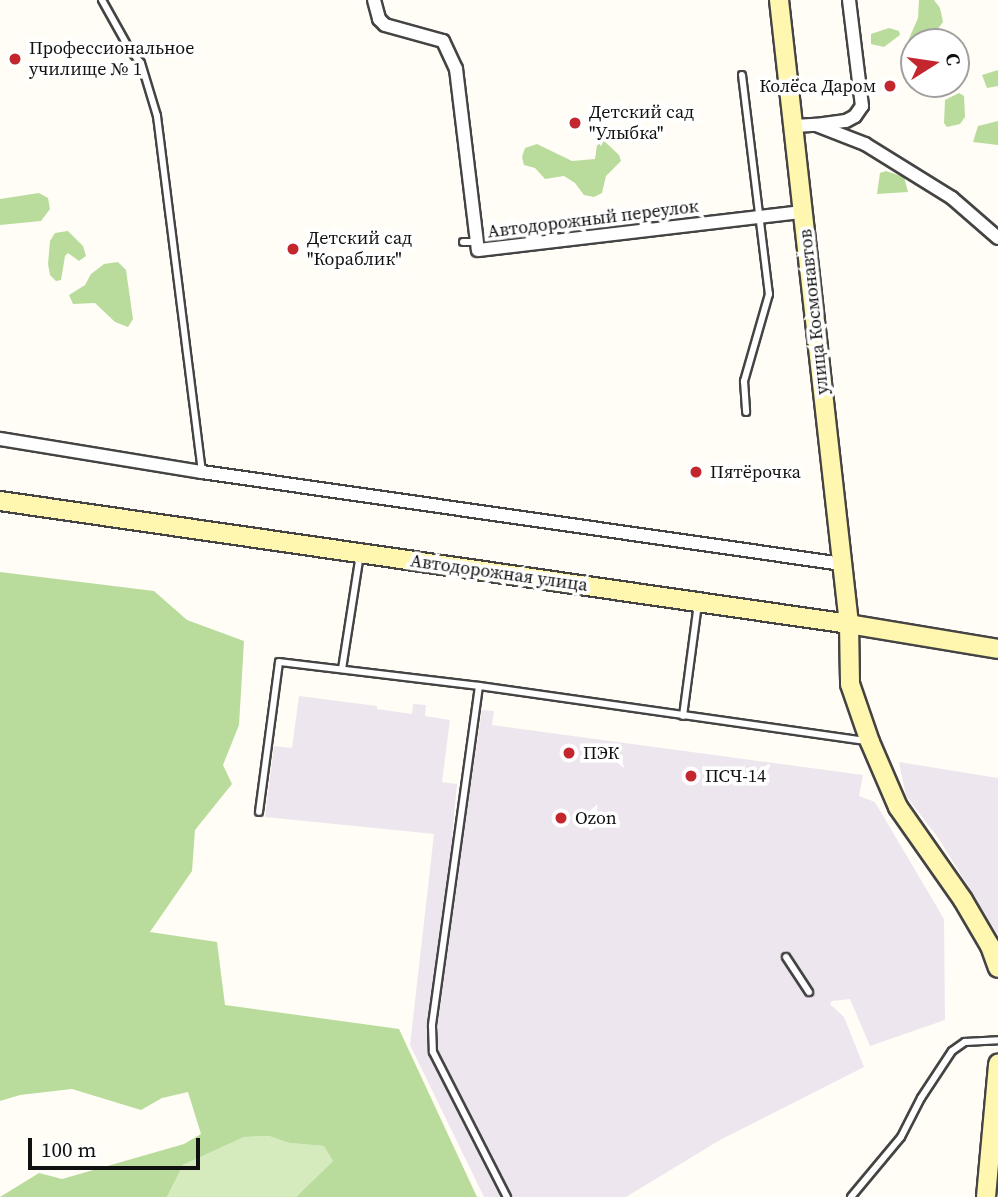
<!DOCTYPE html>
<html>
<head>
<meta charset="utf-8">
<style>
  body { margin:0 }
  #map { position:relative; width:998px; height:1197px; overflow:hidden; background:#fffdf5; font-family:"Source Serif 4",serif }
  div>[style] { position:absolute }
  .industrial>* { inset:0; background:#eee6ef }
  .green>* { inset:0; background:#d5ebbd }
  .forest>* { inset:0; background:#b9dc9c }
  .roads { filter:drop-shadow(2px 0 #444) drop-shadow(-2px 0 #444) drop-shadow(0 2px #444) drop-shadow(0 -2px #444) }
  .lane>* { height:6px; margin:-3px; padding:0 3px; transform-origin:3px; border-radius:3px; background:#fff }
  .street>* { height:12px; margin:-6px; padding:0 6px; transform-origin:6px; border-radius:6px; background:#fff }
  .secondary>* { height:18px; margin:-9px; padding:0 9px; transform-origin:9px; border-radius:9px; background:#fff6b0 }
  .dots>* { width:19px; height:19px; translate:-50% -50%; box-sizing:border-box; border:4px solid #fff; border-radius:50% }
  span { translate:-50% -50%; white-space:nowrap; text-align:center; line-height:1.15; -webkit-text-stroke:7px #fff; paint-order:stroke }
  .poi-label { font-size:18px; color:#111 }
  .left { translate:0 -50%; text-align:left }
  .right { translate:-100% -50%; text-align:right }
  .street-label { font-size:18px; color:#111 }
  .north { position:absolute; left:900px; top:28px; width:70px; height:70px; box-sizing:border-box; background:#fff; border:2px solid #a0a0a0; border-radius:50%; rotate:78deg; font-size:19px; font-weight:700; line-height:28px; text-align:center; color:#111 }
  .north::after { content:''; display:block; margin:auto; width:24px; height:32px; background:#c4262e; clip-path:polygon(50% 0,100% 100%,50% 72%,0 100%) }
  .scale { position:absolute; left:28px; top:1138px; width:172px; height:32px; box-sizing:border-box; border:4px solid #111; border-top:0; padding-left:9px; font-size:21px; line-height:24px; white-space:nowrap; color:#111; -webkit-text-stroke:5px #fff; paint-order:stroke }
</style>
</head>
<body>
<div id="map">
  <div class="industrial">
    <div style="clip-path:polygon(299px 696px,377px 706px,377px 709px,412px 714px,413px 704px,426px 705px,425px 716px,450px 720px,442px 782px,457px 784px,452px 836px,463px 836px,482px 710px,494px 711px,492px 725px,863px 775px,859px 796px,875px 802px,944px 919px,945px 1020px,870px 1046px,850px 999px,832px 1001px,830px 1004px,844px 1017px,864px 1067px,720px 1140px,626px 1197px,484px 1197px,410px 1045px,434px 834px,265px 817px,274px 746px,292px 748px)"></div>
    <div style="clip-path:polygon(899px 762px,998px 778px,998px 935px,939px 839px,906px 796px)"></div>
  </div>
  <div class="green">
    <div style="clip-path:polygon(269px 1136px,290px 1143px,325px 1146px,333px 1161px,296px 1197px,167px 1197px,183px 1165px,244px 1137px)"></div>
  </div>
  <div class="forest">
    <div style="clip-path:polygon(919px 0,934px 0,940px 8px,943px 22px,937px 30px,923px 30px,921px 42px,914px 42px,914px 47px,908px 41px,918px 18px)"></div>
    <div style="clip-path:polygon(889px 28px,899px 31px,900px 35px,884px 47px,871px 44px,871px 34px)"></div>
    <div style="clip-path:polygon(998px 70px,998px 86px,987px 88px,982px 75px)"></div>
    <div style="clip-path:polygon(959px 93px,964px 96px,965px 117px,960px 124px,947px 127px,944px 123px,945px 100px)"></div>
    <div style="clip-path:polygon(998px 121px,998px 145px,973px 142px,978px 126px)"></div>
    <div style="clip-path:polygon(602px 139px,619px 155px,621px 161px,606px 176px,602px 193px,594px 197px,584px 195px,575px 183px,564px 176px,545px 179px,535px 168px,524px 165px,522px 157px,525px 148px,537px 144px,572px 161px,595px 159px,597px 145px)"></div>
    <div style="clip-path:polygon(886px 171px,904px 177px,908px 192px,877px 194px,880px 173px)"></div>
    <div style="clip-path:polygon(39px 193px,48px 198px,50px 209px,41px 221px,0 225px,0 199px)"></div>
    <div style="clip-path:polygon(68px 231px,83px 246px,86px 256px,79px 261px,68px 253px,65px 256px,61px 280px,56px 281px,50px 275px,48px 264px,50px 241px,55px 233px)"></div>
    <div style="clip-path:polygon(118px 262px,126px 270px,133px 319px,128px 327px,115px 322px,95px 303px,73px 304px,69px 295px,85px 285px,91px 274px,104px 264px)"></div>
    <div style="clip-path:polygon(0 572px,154px 591px,187px 620px,244px 641px,239px 725px,223px 765px,232px 784px,195px 830px,192px 871px,150px 932px,217px 942px,225px 1005px,399px 1029px,477px 1197px,296px 1197px,333px 1161px,324px 1146px,290px 1143px,269px 1136px,244px 1137px,183px 1165px,167px 1197px,0 1197px,39px 1173px,62px 1179px,184px 1144px,201px 1134px,188px 1092px,162px 1098px,141px 1110px,72px 1089px,20px 1095px,0 1101px)"></div>
  </div>
  <div class="roads">
    <div class="lane">
      <div style="left:102px;top:0;width:57px;rotate:60.8deg"></div>
      <div style="left:130px;top:50px;width:17px;rotate:50deg"></div>
      <div style="left:141px;top:63px;width:55px;rotate:73.2deg"></div>
      <div style="left:157px;top:116px;width:359px;rotate:82.8deg"></div>
      <div style="left:742px;top:75px;width:221px;rotate:83deg"></div>
      <div style="left:769px;top:294px;width:91px;rotate:106deg"></div>
      <div style="left:744px;top:381px;width:31px;rotate:86deg"></div>
      <div style="left:463px;top:242px;width:14px"></div>
      <div style="left:342px;top:669px;width:116px;rotate:-81.1deg"></div>
      <div style="left:479px;top:686px;width:343px;rotate:97.9deg"></div>
      <div style="left:432px;top:1026px;width:26px;rotate:88deg"></div>
      <div style="left:433px;top:1052px;width:163px;rotate:63deg"></div>
      <div style="left:683px;top:716px;width:113px;rotate:-82.4deg"></div>
      <div style="left:259px;top:812px;width:151px;rotate:-82.4deg"></div>
      <div style="left:279px;top:662px;width:201px;rotate:6.8deg"></div>
      <div style="left:479px;top:686px;width:391px;rotate:8.1deg"></div>
      <div style="left:786px;top:957px;width:42px;rotate:56.7deg"></div>
      <div style="left:851px;top:1197px;width:78px;rotate:-50.2deg"></div>
      <div style="left:901px;top:1137px;width:44px;rotate:-62.9deg"></div>
      <div style="left:921px;top:1098px;width:56px;rotate:-56.6deg"></div>
      <div style="left:952px;top:1051px;width:16px;rotate:-35deg"></div>
      <div style="left:965px;top:1042px;width:33px;rotate:-3deg"></div>
    </div>
    <div class="street">
      <div style="left:374px;top:0;width:20px;rotate:75deg"></div>
      <div style="left:379px;top:19px;width:8px;rotate:45deg"></div>
      <div style="left:385px;top:25px;width:60px;rotate:15.4deg"></div>
      <div style="left:443px;top:41px;width:31px;rotate:65deg"></div>
      <div style="left:456px;top:69px;width:182px;rotate:83.1deg"></div>
      <div style="left:478px;top:250px;width:327px;rotate:-6.7deg"></div>
      <div style="left:816px;top:125px;width:30px;rotate:-8deg"></div>
      <div style="left:846px;top:121px;width:10px;rotate:-29deg"></div>
      <div style="left:855px;top:116px;width:12px;rotate:-55deg"></div>
      <div style="left:862px;top:106px;width:107px;rotate:-97deg"></div>
      <div style="left:794px;top:126px;width:22px;rotate:-3deg"></div>
      <div style="left:816px;top:125px;width:53px;rotate:21.2deg"></div>
      <div style="left:865px;top:144px;width:102px;rotate:31.8deg"></div>
      <div style="left:952px;top:198px;width:61px;rotate:41deg"></div>
      <div style="left:0;top:439px;width:205px;rotate:9.3deg"></div>
      <div style="left:202px;top:472px;width:647px;rotate:8.18deg"></div>
    </div>
    <div class="secondary">
      <div style="left:779px;top:0;width:628px;rotate:83.6deg"></div>
      <div style="left:849px;top:624px;width:60px;rotate:89deg"></div>
      <div style="left:850px;top:684px;width:61px;rotate:71deg"></div>
      <div style="left:870px;top:742px;width:71px;rotate:66.7deg"></div>
      <div style="left:898px;top:807px;width:113px;rotate:55deg"></div>
      <div style="left:963px;top:900px;width:53px;rotate:59.6deg"></div>
      <div style="left:990px;top:946px;width:23px;rotate:70deg"></div>
      <div style="left:0;top:501px;width:858px;rotate:8.24deg"></div>
      <div style="left:849px;top:624px;width:151px;rotate:9.5deg"></div>
      <div style="left:986px;top:1197px;width:134px;rotate:-84.8deg"></div>
    </div>
  </div>
  <div class="dots">
    <div style="left:15px;top:59px;background:#c4262e"></div>
    <div style="left:890px;top:86px;background:#c4262e"></div>
    <div style="left:575px;top:123px;background:#c4262e"></div>
    <div style="left:293px;top:249px;background:#c4262e"></div>
    <div style="left:696px;top:472px;background:#c4262e"></div>
    <div style="left:569px;top:753px;background:#c4262e"></div>
    <div style="left:691px;top:776px;background:#c4262e"></div>
    <div style="left:561px;top:818px;background:#c4262e"></div>
  </div>
  <div class="poi-label">
    <span class="left" style="left:29px;top:59px">Профессиональное<br>училище № 1</span>
    <span class="right" style="left:876px;top:86px">Колёса Даром</span>
    <span class="left" style="left:589px;top:123px">Детский сад<br>"Улыбка"</span>
    <span class="left" style="left:307px;top:249px">Детский сад<br>"Кораблик"</span>
    <span class="left" style="left:710px;top:472px">Пятёрочка</span>
    <span class="left" style="left:583px;top:753px">ПЭК</span>
    <span class="left" style="left:705px;top:776px">ПСЧ-14</span>
    <span class="left" style="left:575px;top:818px">Ozon</span>
  </div>
  <div class="street-label">
    <span style="left:593px;top:219px;rotate:-7deg">Автодорожный переулок</span>
    <span style="left:814px;top:312px;rotate:-96deg">улица Космонавтов</span>
    <span style="left:499px;top:573px;rotate:8deg">Автодорожная улица</span>
  </div>
  <div class="north">С</div>
  <div class="scale">100 m</div>
</div>
</body>
</html>
